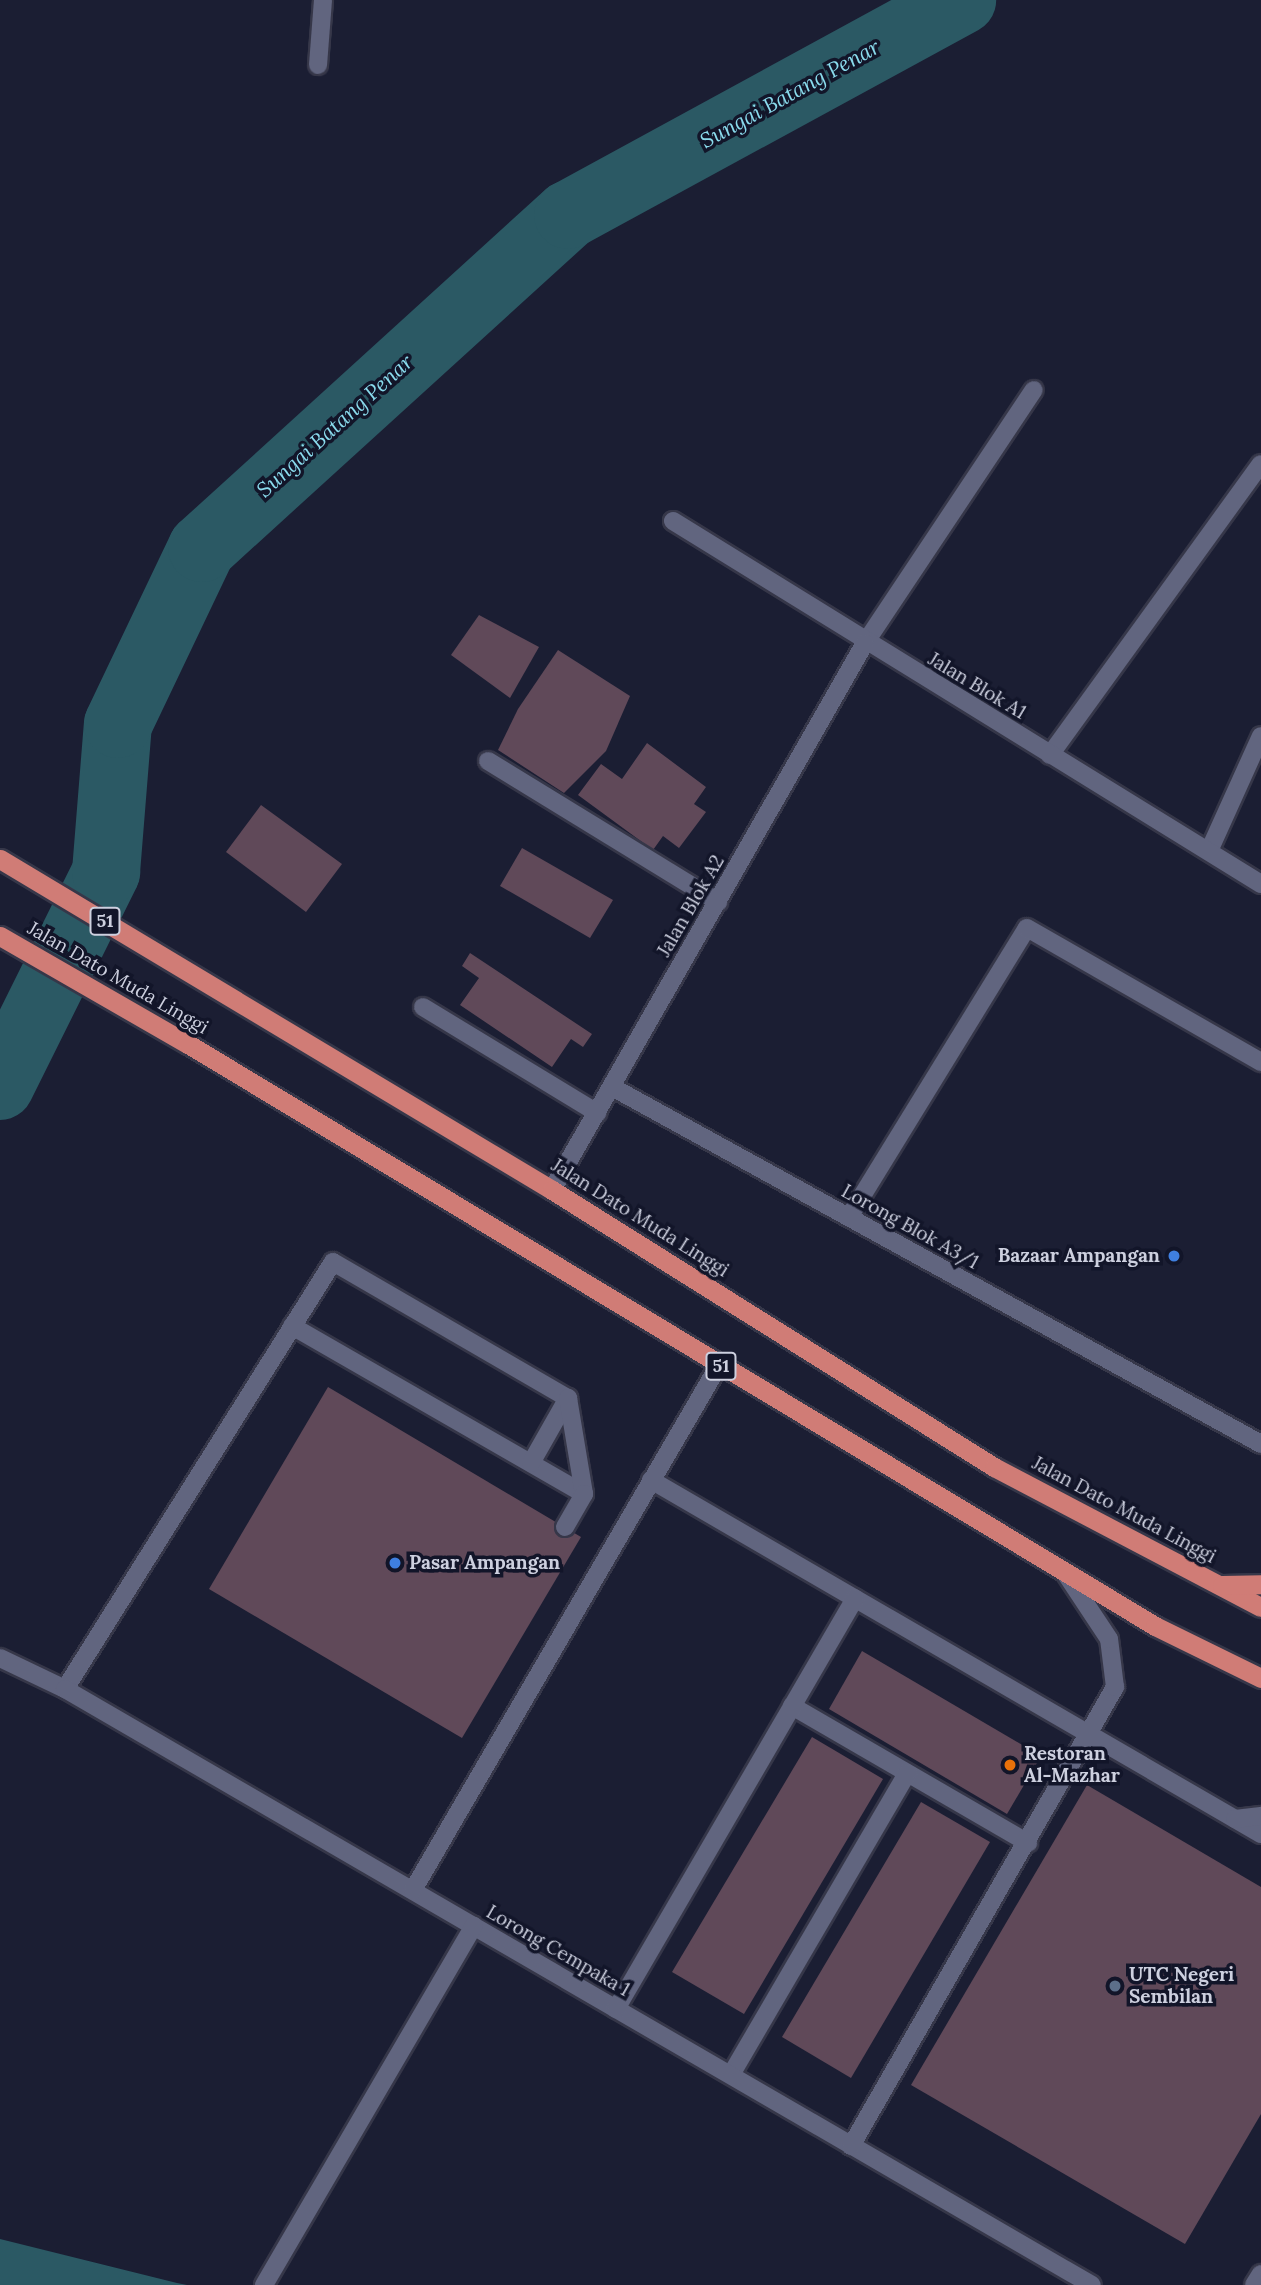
<!DOCTYPE html>
<html>
<head>
<meta charset="utf-8">
<style>
  body { margin:0 }
  #map { position:relative; width:1261px; height:2285px; overflow:hidden; background:#1b1e33; font-family:Lora,serif }
  div>[style] { position:absolute }
  .water>* { inset:0; background:#2b5964 }
  .river>* { height:68px; margin:-34px; padding:0 34px; transform-origin:34px; border-radius:34px; background:#2b5964 }
  .building>* { inset:0; background:#604959 }
  .roads { filter:drop-shadow(2px 0 #363749) drop-shadow(-2px 0 #363749) drop-shadow(0 2px #363749) drop-shadow(0 -2px #363749) }
  .service>* { height:18px; margin:-9px; padding:0 9px; transform-origin:9px; border-radius:9px; background:#61657f }
  .minor>* { height:18px; margin:-9px; padding:0 9px; transform-origin:9px; border-radius:9px; background:#61657f }
  .trunk>* { height:19px; margin:-9.5px; padding:0 9.5px; transform-origin:9.5px; border-radius:9.5px; background:#d07c76 }
  .dots>* { width:19px; height:19px; translate:-50% -50%; box-sizing:border-box; border:4px solid #121529; border-radius:50% }
  span { translate:-50% -50%; white-space:nowrap; text-align:center; line-height:1.15; -webkit-text-stroke:7px #121529; paint-order:stroke }
  .shield-label span { padding:2px 5px; background:#121529; border:2px solid; border-radius:5px; -webkit-text-stroke-width:0 }
  .shield-label { font-size:18px; color:#cdd0df; font-weight:700 }
  .street-label { font-size:19px; color:#cdd0df }
  .poi-label { font-size:19px; color:#cdd0df; font-weight:700 }
  .right { translate:-100% -50%; text-align:right }
  .left { translate:0 -50%; text-align:left }
  .water-label { font-size:21px; color:#8adbed; font-style:italic }
</style>
</head>
<body>
<div id="map">
  <div class="water">
    <div style="clip-path:polygon(0 2239px,177px 2283px,187px 2285px,0 2285px)"></div>
  </div>
  <div class="river">
    <div style="left:0;top:1086px;width:239px;rotate:-63.6deg"></div>
    <div style="left:106px;top:872px;width:148px;rotate:-85.4deg"></div>
    <div style="left:118px;top:724px;width:195px;rotate:-64.5deg"></div>
    <div style="left:202px;top:548px;width:495px;rotate:-42.3deg"></div>
    <div style="left:568px;top:215px;width:449px;rotate:-28.6deg"></div>
  </div>
  <div class="building">
    <div style="clip-path:polygon(479px 615px,539px 647px,510px 698px,451px 655px)"></div>
    <div style="clip-path:polygon(558px 650px,630px 696px,606px 751px,564px 793px,498px 750px,518px 709px)"></div>
    <div style="clip-path:polygon(647px 743px,706px 787px,694px 804px,706px 812px,679px 848px,663px 836px,653px 850px,578px 795px,601px 764px,622px 779px)"></div>
    <div style="clip-path:polygon(261px 805px,342px 864px,306px 912px,226px 852px)"></div>
    <div style="clip-path:polygon(522px 848px,613px 900px,590px 938px,500px 886px)"></div>
    <div style="clip-path:polygon(470px 953px,592px 1034px,583px 1047px,571px 1039px,552px 1067px,460px 1005px,479px 978px,462px 966px)"></div>
    <div style="clip-path:polygon(328px 1387px,581px 1537px,462px 1738px,209px 1589px)"></div>
    <div style="clip-path:polygon(862px 1651px,1041px 1756px,1007px 1814px,829px 1709px)"></div>
    <div style="clip-path:polygon(812px 1737px,883px 1779px,744px 2014px,672px 1972px)"></div>
    <div style="clip-path:polygon(1087px 1785px,1261px 1887px,1261px 2114px,1185px 2244px,911px 2085px)"></div>
    <div style="clip-path:polygon(921px 1802px,990px 1842px,851px 2078px,782px 2037px)"></div>
  </div>
  <div class="roads">
    <div class="service">
      <div style="left:865px;top:643px;width:304px;rotate:-56.3deg"></div>
      <div style="left:1050px;top:755px;width:359px;rotate:-54.1deg"></div>
      <div style="left:488px;top:761px;width:270px;rotate:31.5deg"></div>
      <div style="left:1209px;top:851px;width:126px;rotate:-65.7deg"></div>
      <div style="left:423px;top:1007px;width:204px;rotate:31.3deg"></div>
      <div style="left:849px;top:1217px;width:339px;rotate:-58.4deg"></div>
      <div style="left:1027px;top:928px;width:270px;rotate:29.8deg"></div>
      <div style="left:292px;top:1326px;width:337px;rotate:29.9deg"></div>
      <div style="left:531px;top:1463px;width:75px;rotate:-60.4deg"></div>
      <div style="left:65px;top:1689px;width:504px;rotate:-57.89deg"></div>
      <div style="left:333px;top:1262px;width:272px;rotate:30.1deg"></div>
      <div style="left:568px;top:1398px;width:97px;rotate:80.5deg"></div>
      <div style="left:584px;top:1494px;width:38px;rotate:120deg"></div>
      <div style="left:792px;top:1706px;width:273px;rotate:30.1deg"></div>
      <div style="left:732px;top:2073px;width:347px;rotate:-59.7deg"></div>
      <div style="left:1254px;top:2285px;width:13px;rotate:-58deg"></div>
    </div>
    <div class="minor">
      <div style="left:318px;top:65px;width:65px;rotate:-85.6deg"></div>
      <div style="left:673px;top:521px;width:691px;rotate:31.69deg"></div>
      <div style="left:612px;top:1087px;width:741px;rotate:28.81deg"></div>
      <div style="left:552px;top:1190px;width:630px;rotate:-60.22deg"></div>
      <div style="left:651px;top:1480px;width:705px;rotate:30.13deg"></div>
      <div style="left:0;top:1658px;width:72px;rotate:25.5deg"></div>
      <div style="left:65px;top:1689px;width:1187px;rotate:30.13deg"></div>
      <div style="left:1235px;top:1819px;width:26px;rotate:-7deg"></div>
      <div style="left:413px;top:1890px;width:608px;rotate:-59.76deg"></div>
      <div style="left:616px;top:2009px;width:475px;rotate:-59.8deg"></div>
      <div style="left:851px;top:2146px;width:530px;rotate:-60.09deg"></div>
      <div style="left:1115px;top:1687px;width:48px;rotate:-97.1deg"></div>
      <div style="left:1109px;top:1639px;width:78px;rotate:-123.5deg"></div>
      <div style="left:264px;top:2285px;width:416px;rotate:-59.7deg"></div>
    </div>
    <div class="trunk">
      <div style="left:0;top:859px;width:644px;rotate:30.95deg"></div>
      <div style="left:552px;top:1190px;width:522px;rotate:32.08deg"></div>
      <div style="left:994px;top:1467px;width:301px;rotate:27.7deg"></div>
      <div style="left:0;top:936px;width:217px;rotate:29.9deg"></div>
      <div style="left:188px;top:1044px;width:1129px;rotate:31.04deg"></div>
      <div style="left:1155px;top:1626px;width:118px;rotate:26.1deg"></div>
      <div style="left:1222px;top:1585px;width:39px;rotate:-1deg"></div>
    </div>
  </div>
  <div class="dots">
    <div style="left:1174px;top:1256px;background:#3f7fe0"></div>
    <div style="left:395px;top:1563px;background:#3f7fe0"></div>
    <div style="left:1010px;top:1765px;background:#e8710a"></div>
    <div style="left:1115px;top:1986px;background:#5c6f8a"></div>
  </div>
  <div class="shield-label">
    <span style="left:105px;top:921px">51</span>
    <span style="left:721px;top:1366px">51</span>
  </div>
  <div class="street-label">
    <span style="left:977px;top:686px;rotate:31deg">Jalan Blok A1</span>
    <span style="left:691px;top:906px;rotate:-60deg">Jalan Blok A2</span>
    <span style="left:118px;top:978px;rotate:30deg">Jalan Dato Muda Linggi</span>
    <span style="left:640px;top:1218px;rotate:32deg">Jalan Dato Muda Linggi</span>
    <span style="left:910px;top:1227px;rotate:29deg">Lorong Blok A3/1</span>
    <span style="left:1124px;top:1510px;rotate:28deg">Jalan Dato Muda Linggi</span>
    <span style="left:558px;top:1951px;rotate:30deg">Lorong Cempaka 1</span>
  </div>
  <div class="poi-label">
    <span class="right" style="left:1160px;top:1256px">Bazaar Ampangan</span>
    <span class="left" style="left:409px;top:1563px">Pasar Ampangan</span>
    <span class="left" style="left:1024px;top:1765px">Restoran<br>Al-Mazhar</span>
    <span class="left" style="left:1129px;top:1986px">UTC Negeri<br>Sembilan</span>
  </div>
  <div class="water-label">
    <span style="left:790px;top:94px;rotate:-29deg">Sungai Batang Penar</span>
    <span style="left:335px;top:426px;rotate:-42deg">Sungai Batang Penar</span>
  </div>
</div>
</body>
</html>
